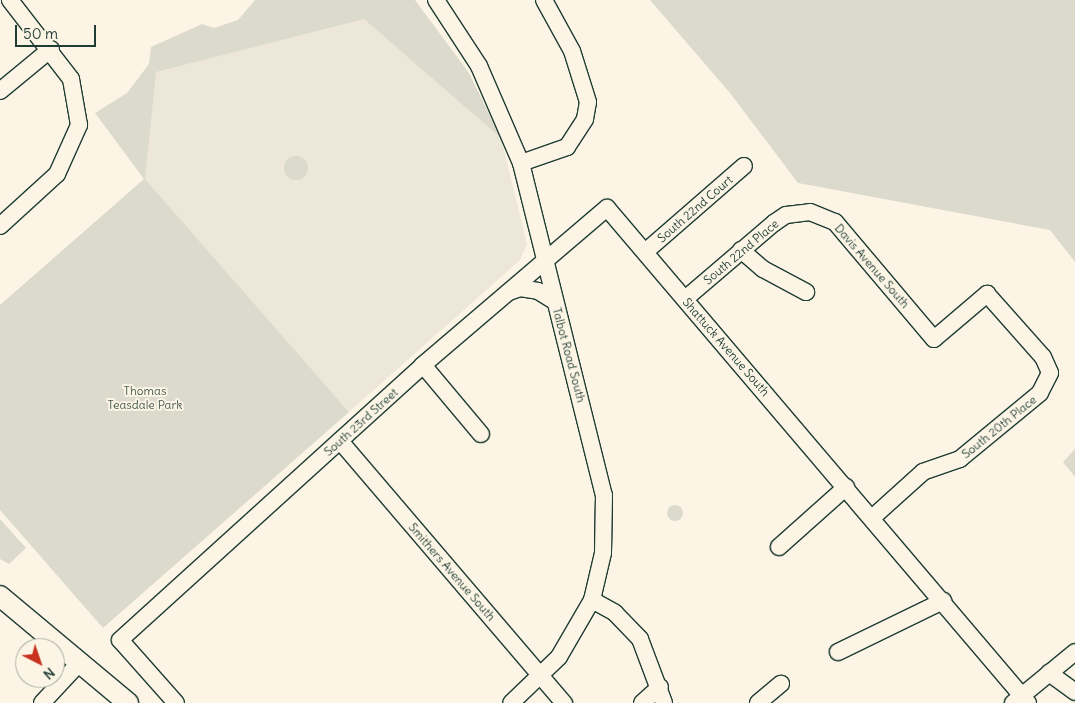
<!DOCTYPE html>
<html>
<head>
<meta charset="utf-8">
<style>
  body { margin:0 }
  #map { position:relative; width:1075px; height:703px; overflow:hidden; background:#fcf5e5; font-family:Delius,sans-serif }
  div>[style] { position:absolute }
  .built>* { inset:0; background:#ece7d8 }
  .green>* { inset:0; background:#dcdacc }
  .round { border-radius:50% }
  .roads { filter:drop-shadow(1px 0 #1f3d34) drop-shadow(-1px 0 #1f3d34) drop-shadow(0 1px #1f3d34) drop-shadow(0 -1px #1f3d34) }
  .minor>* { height:16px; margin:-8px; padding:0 8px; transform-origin:8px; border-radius:8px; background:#fcf5e5 }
  .major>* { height:20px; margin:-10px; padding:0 10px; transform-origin:10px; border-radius:10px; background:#fcf5e5 }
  span { translate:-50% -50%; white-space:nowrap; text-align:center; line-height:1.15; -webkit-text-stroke:4px #fcf5e5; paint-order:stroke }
  .street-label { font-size:12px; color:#1f3d34 }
  .park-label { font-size:12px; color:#455c52 }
  .north { position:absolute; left:15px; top:638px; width:50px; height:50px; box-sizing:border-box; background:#fcf5e5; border:1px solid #a4ab9e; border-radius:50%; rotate:139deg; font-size:14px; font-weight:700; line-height:20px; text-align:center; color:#1f3d34 }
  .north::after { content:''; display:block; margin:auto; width:18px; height:22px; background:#c8321e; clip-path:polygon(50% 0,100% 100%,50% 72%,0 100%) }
  .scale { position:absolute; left:15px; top:25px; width:81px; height:22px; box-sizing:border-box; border:2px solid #1f3d34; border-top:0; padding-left:6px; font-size:15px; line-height:18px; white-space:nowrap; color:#1f3d34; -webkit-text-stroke:4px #fcf5e5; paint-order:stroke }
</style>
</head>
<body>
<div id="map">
  <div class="built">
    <div style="clip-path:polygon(361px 13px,501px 138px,527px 244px,520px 260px,349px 412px,145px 179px,143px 73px)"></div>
  </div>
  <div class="green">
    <div style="clip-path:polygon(255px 0,415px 0,469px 73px,501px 138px,364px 19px,156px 72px,145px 179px,349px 412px,103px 628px,0 510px,0 305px,144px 179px,95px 113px,127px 93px,149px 64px,151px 47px,202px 24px,214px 28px,238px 20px)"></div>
    <div style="clip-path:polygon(650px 0,1075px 0,1075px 262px,1050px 230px,798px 183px,730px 93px)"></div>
    <div class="round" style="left:284px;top:156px;width:24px;height:24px"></div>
    <div style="clip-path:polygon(1075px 449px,1075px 477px,1063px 462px)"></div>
    <div class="round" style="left:667px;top:505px;width:16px;height:16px"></div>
    <div style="clip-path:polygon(0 519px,26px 548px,9px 564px,0 559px)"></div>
  </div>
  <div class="roads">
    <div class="minor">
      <div style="left:436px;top:0;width:79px;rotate:56.9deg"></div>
      <div style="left:479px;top:66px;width:106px;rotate:66.6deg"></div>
      <div style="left:521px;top:163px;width:342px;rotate:76deg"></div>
      <div style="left:604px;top:495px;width:58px;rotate:91deg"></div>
      <div style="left:603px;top:553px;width:48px;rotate:103.2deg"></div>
      <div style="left:592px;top:600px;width:66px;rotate:120.1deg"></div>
      <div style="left:559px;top:657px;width:66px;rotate:136.2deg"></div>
      <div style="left:0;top:91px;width:66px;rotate:-39.5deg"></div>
      <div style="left:521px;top:163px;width:49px;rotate:-19.2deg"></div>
      <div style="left:567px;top:147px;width:33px;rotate:-57deg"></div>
      <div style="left:585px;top:119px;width:17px;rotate:-80deg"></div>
      <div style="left:588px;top:102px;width:53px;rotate:-107.4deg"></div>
      <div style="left:572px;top:51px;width:58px;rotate:-118.8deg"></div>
      <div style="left:0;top:226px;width:77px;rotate:-42.4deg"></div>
      <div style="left:57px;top:174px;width:54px;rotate:-65.8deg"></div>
      <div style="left:79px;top:125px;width:47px;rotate:-99.9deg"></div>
      <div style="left:71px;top:79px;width:100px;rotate:-127.7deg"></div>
      <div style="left:741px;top:250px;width:29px;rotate:41deg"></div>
      <div style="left:763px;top:269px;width:49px;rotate:28.1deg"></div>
      <div style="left:645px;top:252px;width:131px;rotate:-41deg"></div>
      <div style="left:509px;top:292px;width:12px;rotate:-20deg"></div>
      <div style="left:520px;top:288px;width:18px;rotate:9deg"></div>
      <div style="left:538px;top:291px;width:19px;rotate:32deg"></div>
      <div style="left:685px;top:299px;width:117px;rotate:-40.5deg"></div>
      <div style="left:774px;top:223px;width:14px;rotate:-34deg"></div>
      <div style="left:786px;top:215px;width:24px;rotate:-7deg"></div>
      <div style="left:810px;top:212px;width:27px;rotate:22deg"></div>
      <div style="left:835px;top:222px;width:153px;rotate:49.8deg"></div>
      <div style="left:934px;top:339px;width:70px;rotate:-40.3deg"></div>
      <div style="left:987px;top:294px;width:84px;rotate:48.4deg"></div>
      <div style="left:1043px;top:357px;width:17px;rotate:66deg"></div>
      <div style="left:1050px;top:373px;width:22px;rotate:117deg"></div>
      <div style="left:1040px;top:393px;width:104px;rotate:140.5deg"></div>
      <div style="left:960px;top:459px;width:39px;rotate:161deg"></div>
      <div style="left:923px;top:472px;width:67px;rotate:138deg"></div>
      <div style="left:423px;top:365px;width:90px;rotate:50deg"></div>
      <div style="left:340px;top:441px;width:345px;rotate:49.5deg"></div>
      <div style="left:779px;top:547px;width:90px;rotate:-41.8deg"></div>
      <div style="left:592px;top:600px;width:26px;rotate:29deg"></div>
      <div style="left:615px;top:613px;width:36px;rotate:46deg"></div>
      <div style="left:640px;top:639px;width:68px;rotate:69.4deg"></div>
      <div style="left:838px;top:652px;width:117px;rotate:-25.9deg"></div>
      <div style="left:1049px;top:673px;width:32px;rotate:36deg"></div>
      <div style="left:42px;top:703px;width:57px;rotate:-47.1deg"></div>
      <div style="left:176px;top:703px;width:84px;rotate:-131.6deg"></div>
      <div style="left:120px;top:640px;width:409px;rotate:-42.2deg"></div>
      <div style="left:423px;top:365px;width:242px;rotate:-40.5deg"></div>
      <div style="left:607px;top:208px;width:650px;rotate:49.62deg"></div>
      <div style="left:642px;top:703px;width:24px;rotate:-42deg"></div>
      <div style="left:758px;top:703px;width:30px;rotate:-40deg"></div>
      <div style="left:1013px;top:703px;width:80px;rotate:-39.4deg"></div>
    </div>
    <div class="major">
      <div style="left:0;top:596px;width:167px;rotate:39.9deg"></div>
    </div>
  </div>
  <div class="street-label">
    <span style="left:695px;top:209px;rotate:-41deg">South 22nd Court</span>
    <span style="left:741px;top:252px;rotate:-40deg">South 22nd Place</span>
    <span style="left:872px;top:266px;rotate:49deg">Davis Avenue South</span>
    <span style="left:726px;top:347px;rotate:49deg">Shattuck Avenue South</span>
    <span style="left:569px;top:355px;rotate:75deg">Talbot Road South</span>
    <span style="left:361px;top:422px;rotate:-42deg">South 23rd Street</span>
    <span style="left:999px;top:427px;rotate:-39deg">South 20th Place</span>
    <span style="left:452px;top:572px;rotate:49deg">Smithers Avenue South</span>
  </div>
  <div class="park-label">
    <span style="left:145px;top:398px">Thomas<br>Teasdale Park</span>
  </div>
  <div class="north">N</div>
  <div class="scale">50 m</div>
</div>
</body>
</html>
